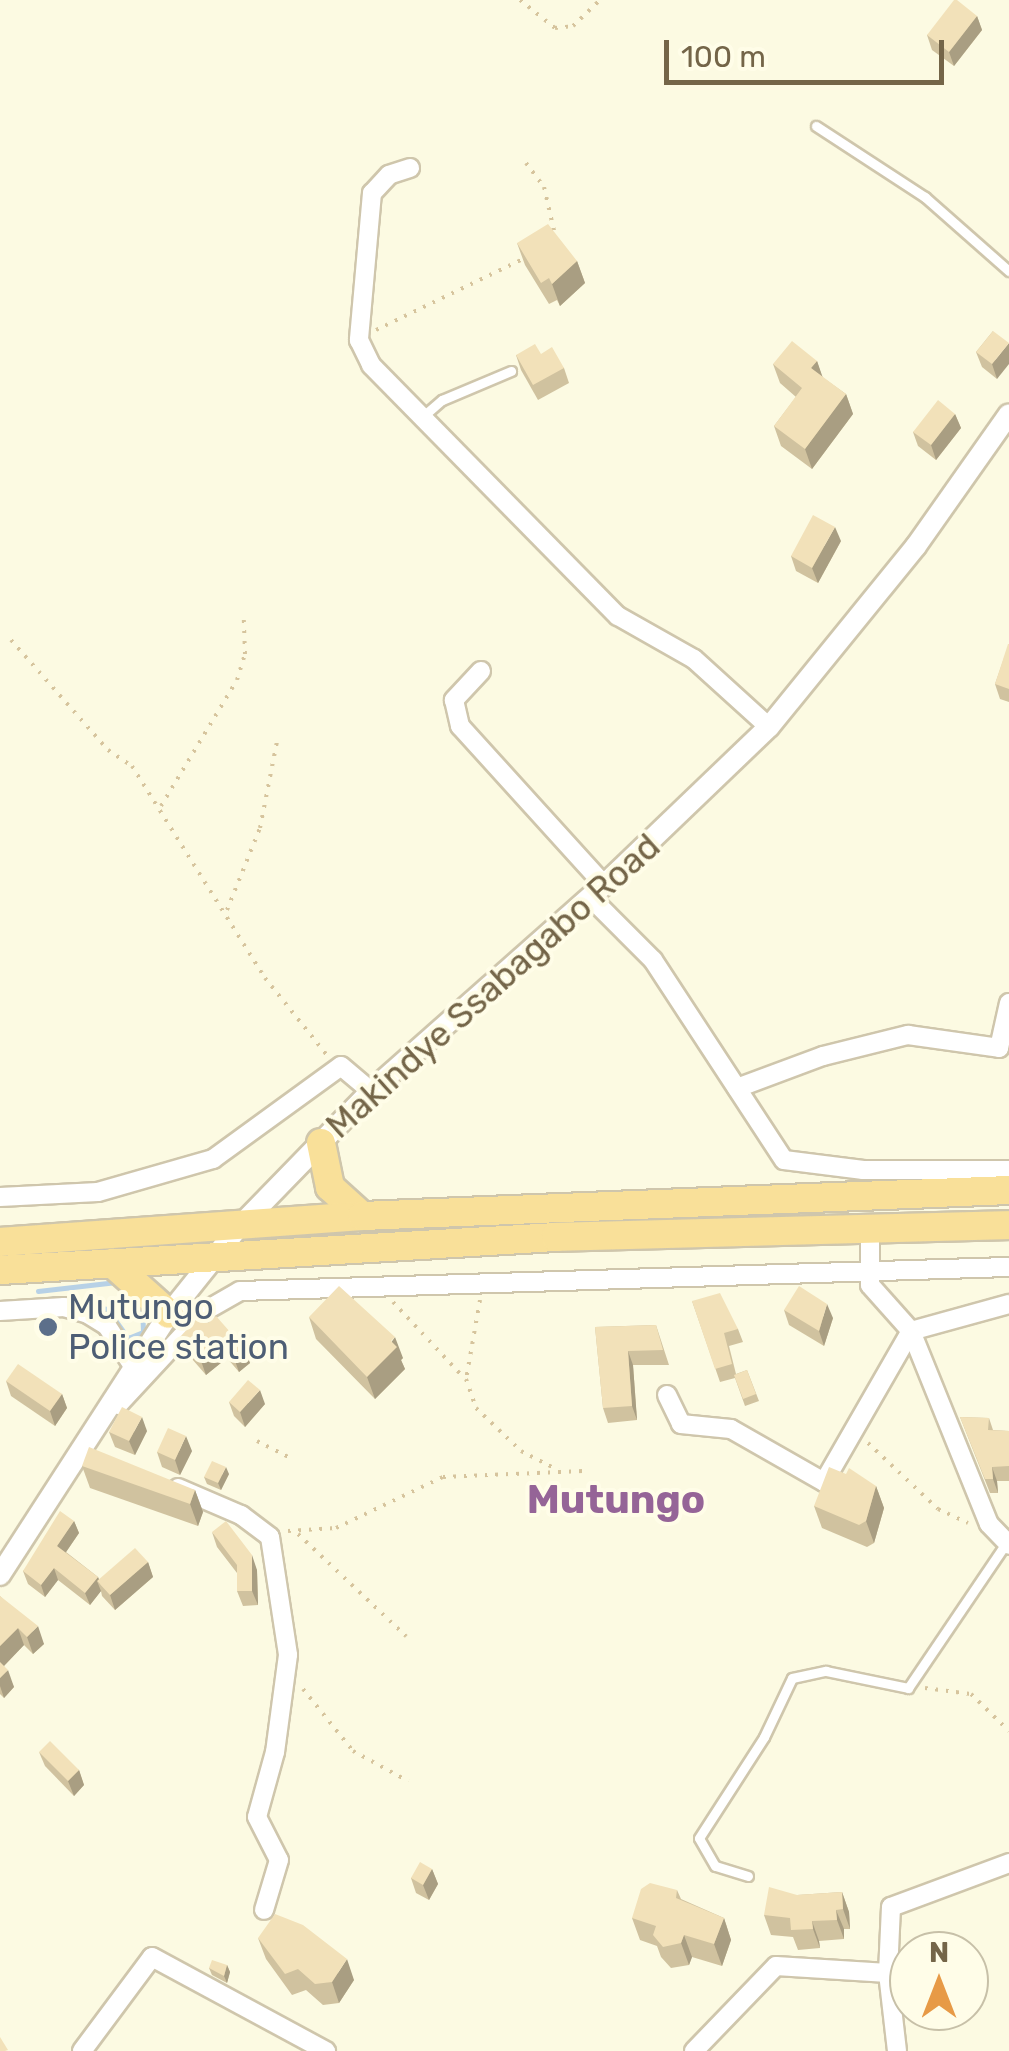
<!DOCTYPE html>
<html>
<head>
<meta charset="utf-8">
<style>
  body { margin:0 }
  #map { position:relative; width:1009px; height:2051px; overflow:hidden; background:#fcfae2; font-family:Rubik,sans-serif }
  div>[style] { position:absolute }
  .stream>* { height:5px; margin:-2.5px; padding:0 2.5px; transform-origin:2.5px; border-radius:2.5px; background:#b7d1e6 }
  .path>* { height:4px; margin-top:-2px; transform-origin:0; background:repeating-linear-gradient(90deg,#d6c49d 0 2.5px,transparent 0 10.5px) }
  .roads { filter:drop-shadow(2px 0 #cfc6ac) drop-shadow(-2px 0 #cfc6ac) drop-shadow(0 2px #cfc6ac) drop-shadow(0 -2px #cfc6ac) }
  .service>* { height:9px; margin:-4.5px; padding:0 4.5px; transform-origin:4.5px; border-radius:4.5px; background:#fff }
  .minor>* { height:18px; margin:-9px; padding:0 9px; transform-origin:9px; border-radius:9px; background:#fff }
  .tertiary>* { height:20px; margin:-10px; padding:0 10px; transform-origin:10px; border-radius:10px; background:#fff }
  .trunk>* { height:28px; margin:-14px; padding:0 14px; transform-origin:14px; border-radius:14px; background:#f9e099 }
  .wall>* { inset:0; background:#d0c29f }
  .shaded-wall>* { inset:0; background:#a99e82 }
  .building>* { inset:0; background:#f2e1b9 }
  .dots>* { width:28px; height:28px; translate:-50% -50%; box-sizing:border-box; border:5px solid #fffde8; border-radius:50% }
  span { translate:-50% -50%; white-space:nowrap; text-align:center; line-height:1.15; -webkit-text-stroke:8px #fffde8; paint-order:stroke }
  .street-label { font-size:35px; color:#746548 }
  .service-label { font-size:35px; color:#4e5e75 }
  .left { translate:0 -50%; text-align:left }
  .quarter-label { font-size:40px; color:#956497; font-weight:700 }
  .north { position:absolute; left:889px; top:1931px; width:100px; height:100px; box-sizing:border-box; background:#fffde8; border:2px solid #c7c0a8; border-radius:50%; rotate:0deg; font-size:28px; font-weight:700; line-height:40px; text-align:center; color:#746548 }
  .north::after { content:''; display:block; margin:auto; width:35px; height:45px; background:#e79a46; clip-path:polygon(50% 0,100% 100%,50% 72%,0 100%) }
  .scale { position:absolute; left:664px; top:40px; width:280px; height:45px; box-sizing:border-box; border:5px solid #746548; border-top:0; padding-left:12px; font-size:30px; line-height:35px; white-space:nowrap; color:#746548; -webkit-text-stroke:8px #fffde8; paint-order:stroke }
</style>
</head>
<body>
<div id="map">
  <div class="stream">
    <div style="left:38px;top:1291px;width:79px;rotate:-6.6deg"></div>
    <div style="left:53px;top:1298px;width:55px;rotate:11.5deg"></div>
    <div style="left:107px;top:1309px;width:36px;rotate:54deg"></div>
    <div style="left:128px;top:1338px;width:16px;rotate:-22deg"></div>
    <div style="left:143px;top:1332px;width:28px;rotate:-92deg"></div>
    <div style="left:107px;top:1309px;width:29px;rotate:-34deg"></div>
  </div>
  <div class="path">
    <div style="left:520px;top:0;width:45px;rotate:38.7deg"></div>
    <div style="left:555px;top:28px;width:18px;rotate:-6deg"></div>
    <div style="left:573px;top:26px;width:37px;rotate:-44deg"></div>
    <div style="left:526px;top:163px;width:30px;rotate:53deg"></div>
    <div style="left:544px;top:187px;width:49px;rotate:77.1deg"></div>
    <div style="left:376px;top:330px;width:165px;rotate:-25.8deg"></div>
    <div style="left:11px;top:640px;width:147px;rotate:48.6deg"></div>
    <div style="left:108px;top:750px;width:29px;rotate:34deg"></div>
    <div style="left:132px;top:766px;width:250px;rotate:57.9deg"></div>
    <div style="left:265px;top:978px;width:99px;rotate:51.2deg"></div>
    <div style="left:161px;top:806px;width:147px;rotate:-58.9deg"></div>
    <div style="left:237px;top:680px;width:27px;rotate:-73deg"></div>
    <div style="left:245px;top:654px;width:34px;rotate:-92deg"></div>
    <div style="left:227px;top:910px;width:88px;rotate:-68.1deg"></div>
    <div style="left:260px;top:828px;width:94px;rotate:-78.9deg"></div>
    <div style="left:480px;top:1300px;width:80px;rotate:100deg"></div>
    <div style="left:466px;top:1379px;width:31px;rotate:71deg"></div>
    <div style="left:476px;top:1408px;width:62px;rotate:43.7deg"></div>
    <div style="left:521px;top:1451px;width:42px;rotate:27.2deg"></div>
    <div style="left:393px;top:1302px;width:105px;rotate:46.9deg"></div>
    <div style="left:257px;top:1441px;width:38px;rotate:27deg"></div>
    <div style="left:868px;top:1443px;width:96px;rotate:43.3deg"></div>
    <div style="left:938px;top:1509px;width:33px;rotate:25deg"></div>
    <div style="left:288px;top:1531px;width:48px;rotate:-3.6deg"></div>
    <div style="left:336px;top:1528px;width:119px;rotate:-25.5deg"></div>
    <div style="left:443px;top:1477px;width:140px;rotate:-2.5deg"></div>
    <div style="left:298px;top:1534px;width:149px;rotate:43.4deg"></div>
    <div style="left:925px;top:1688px;width:46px;rotate:7.4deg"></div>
    <div style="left:971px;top:1694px;width:53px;rotate:44.2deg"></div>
    <div style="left:303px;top:1689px;width:80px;rotate:51.1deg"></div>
    <div style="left:353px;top:1751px;width:63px;rotate:28.6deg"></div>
  </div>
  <div class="roads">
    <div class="service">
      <div style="left:816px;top:126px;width:130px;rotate:33.1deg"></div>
      <div style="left:925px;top:197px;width:112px;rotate:41.4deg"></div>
      <div style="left:421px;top:418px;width:28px;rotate:-41deg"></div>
      <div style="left:442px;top:400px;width:75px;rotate:-22.8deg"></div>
      <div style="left:748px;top:1876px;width:34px;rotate:-163deg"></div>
      <div style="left:715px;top:1866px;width:32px;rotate:-120deg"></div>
      <div style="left:699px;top:1838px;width:120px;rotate:-57.2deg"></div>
      <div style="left:764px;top:1737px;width:65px;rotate:-64.6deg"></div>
      <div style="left:792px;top:1678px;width:35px;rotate:-12deg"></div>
      <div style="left:826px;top:1671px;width:84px;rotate:11.7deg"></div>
      <div style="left:908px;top:1688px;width:175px;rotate:-55.9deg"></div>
    </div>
    <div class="minor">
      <div style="left:410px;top:168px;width:22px;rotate:162deg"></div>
      <div style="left:389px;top:175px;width:25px;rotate:133deg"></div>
      <div style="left:372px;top:193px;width:148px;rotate:95.1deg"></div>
      <div style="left:359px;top:340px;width:28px;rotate:64deg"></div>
      <div style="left:371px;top:365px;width:352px;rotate:45.5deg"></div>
      <div style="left:618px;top:616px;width:87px;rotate:29.5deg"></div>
      <div style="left:694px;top:659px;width:101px;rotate:42.2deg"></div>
      <div style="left:481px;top:671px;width:40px;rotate:133deg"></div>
      <div style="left:454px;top:700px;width:27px;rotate:77deg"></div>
      <div style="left:460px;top:726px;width:215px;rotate:47.8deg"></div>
      <div style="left:590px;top:897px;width:89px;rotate:45deg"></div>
      <div style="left:653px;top:960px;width:239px;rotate:56.8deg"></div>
      <div style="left:784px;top:1160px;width:80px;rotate:7.2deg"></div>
      <div style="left:863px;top:1170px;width:146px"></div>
      <div style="left:737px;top:1088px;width:92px;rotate:-20.4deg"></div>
      <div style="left:823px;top:1056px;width:88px;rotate:-13.9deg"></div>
      <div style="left:908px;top:1035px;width:92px;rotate:8.1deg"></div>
      <div style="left:999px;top:1048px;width:46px;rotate:-77.5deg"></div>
      <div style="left:0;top:1197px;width:98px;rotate:-2.9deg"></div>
      <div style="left:98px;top:1192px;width:120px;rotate:-16deg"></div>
      <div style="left:213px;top:1159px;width:158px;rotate:-36deg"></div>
      <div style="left:341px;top:1066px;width:39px;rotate:40deg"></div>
      <div style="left:870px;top:1226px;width:59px;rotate:90deg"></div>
      <div style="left:870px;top:1285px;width:62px;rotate:48.3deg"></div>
      <div style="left:911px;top:1331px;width:208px;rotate:68deg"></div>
      <div style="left:989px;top:1524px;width:29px;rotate:46deg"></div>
      <div style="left:0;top:1311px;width:64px;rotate:-3.6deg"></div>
      <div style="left:64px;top:1307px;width:25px;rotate:16deg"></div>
      <div style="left:88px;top:1314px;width:22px;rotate:32deg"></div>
      <div style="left:107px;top:1326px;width:51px;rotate:56.9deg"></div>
      <div style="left:667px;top:1395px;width:32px;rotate:64deg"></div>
      <div style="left:681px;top:1424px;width:50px;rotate:5.7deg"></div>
      <div style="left:731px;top:1429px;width:107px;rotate:29.7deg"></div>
      <div style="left:824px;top:1482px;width:174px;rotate:-60.1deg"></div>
      <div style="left:911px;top:1331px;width:102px;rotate:-15.4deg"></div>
      <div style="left:118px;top:1405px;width:128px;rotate:-47.2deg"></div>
      <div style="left:205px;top:1311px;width:40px;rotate:-29.7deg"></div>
      <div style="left:240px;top:1291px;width:769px;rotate:-1.79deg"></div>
      <div style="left:178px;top:1488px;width:69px;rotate:23.2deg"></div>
      <div style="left:241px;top:1515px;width:36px;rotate:37deg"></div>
      <div style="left:270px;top:1537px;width:119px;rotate:81.3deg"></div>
      <div style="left:288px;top:1655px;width:98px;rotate:97.6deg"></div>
      <div style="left:275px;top:1752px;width:67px;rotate:105.5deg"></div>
      <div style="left:257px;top:1817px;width:48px;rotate:62.9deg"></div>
      <div style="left:279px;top:1860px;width:52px;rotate:106.7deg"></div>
      <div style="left:82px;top:2051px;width:117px;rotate:-53.3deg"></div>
      <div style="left:152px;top:1957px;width:198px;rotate:28.4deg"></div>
      <div style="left:694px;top:2051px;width:118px;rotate:-46deg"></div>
      <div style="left:776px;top:1966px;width:112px;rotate:3.6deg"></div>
      <div style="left:897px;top:2051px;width:79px;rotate:-96.6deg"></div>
      <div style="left:888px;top:1973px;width:66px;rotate:-87.4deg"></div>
      <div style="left:891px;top:1907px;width:126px;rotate:-20.4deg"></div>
    </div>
    <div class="tertiary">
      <div style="left:0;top:1575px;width:311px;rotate:-57.1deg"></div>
      <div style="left:169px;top:1314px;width:110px;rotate:-51.3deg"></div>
      <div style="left:238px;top:1228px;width:191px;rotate:-45.8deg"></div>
      <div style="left:371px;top:1091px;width:311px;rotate:-41.5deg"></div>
      <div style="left:604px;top:885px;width:228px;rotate:-43.8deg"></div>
      <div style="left:769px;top:727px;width:233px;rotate:-50.9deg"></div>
      <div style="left:916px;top:546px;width:161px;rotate:-54.8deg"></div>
    </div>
    <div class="trunk">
      <div style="left:321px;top:1143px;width:45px;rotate:78.4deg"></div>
      <div style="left:330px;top:1187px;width:43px;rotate:42.2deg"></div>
      <div style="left:0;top:1242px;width:363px;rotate:-4.1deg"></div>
      <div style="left:362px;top:1216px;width:648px;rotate:-2.3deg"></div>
      <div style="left:112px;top:1263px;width:76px;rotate:41.8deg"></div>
      <div style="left:0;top:1270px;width:557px;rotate:-3.4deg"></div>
      <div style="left:556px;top:1237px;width:453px;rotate:-1.5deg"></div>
    </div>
  </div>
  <div class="wall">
    <div style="clip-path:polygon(977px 16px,982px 30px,954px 66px,932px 50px,927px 35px)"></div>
    <div style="clip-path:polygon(517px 243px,577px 261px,585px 283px,560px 306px,557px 300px,549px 304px,525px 265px)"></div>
    <div style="clip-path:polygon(993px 331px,997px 379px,982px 367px,976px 352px)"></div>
    <div style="clip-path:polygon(541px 354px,564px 368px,569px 383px,538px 400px,521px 370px,516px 355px)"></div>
    <div style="clip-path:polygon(817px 361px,822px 377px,846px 394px,853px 414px,812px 469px,781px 446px,774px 426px,796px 397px,780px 383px,773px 364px)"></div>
    <div style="clip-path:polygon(955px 414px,961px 428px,936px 460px,918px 446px,913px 432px)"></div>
    <div style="clip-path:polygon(841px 541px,818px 583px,796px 571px,791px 556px)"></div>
    <div style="clip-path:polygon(1009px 644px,1009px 702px,1000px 699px,995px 684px)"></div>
    <div style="clip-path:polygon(692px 1301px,738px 1329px,743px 1342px,729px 1346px,736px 1374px,747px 1370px,759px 1401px,745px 1406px,735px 1378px,720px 1382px)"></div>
    <div style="clip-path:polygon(784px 1310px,833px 1318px,824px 1346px,789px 1325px)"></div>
    <div style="clip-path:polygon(309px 1317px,403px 1358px,401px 1360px,405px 1369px,375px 1399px,316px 1339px)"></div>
    <div style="clip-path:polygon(208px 1323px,250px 1363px,239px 1372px,227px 1358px,206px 1375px,185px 1351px,180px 1337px)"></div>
    <div style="clip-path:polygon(656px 1325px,669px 1365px,633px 1365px,637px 1420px,608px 1423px,603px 1408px,595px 1327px)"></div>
    <div style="clip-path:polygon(6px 1381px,62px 1394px,67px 1408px,55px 1426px,11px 1396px)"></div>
    <div style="clip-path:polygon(229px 1402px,265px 1404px,245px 1427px,234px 1416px)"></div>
    <div style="clip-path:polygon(960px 1417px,989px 1418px,993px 1430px,1009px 1431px,1009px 1481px,997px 1481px,998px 1493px,990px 1493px)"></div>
    <div style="clip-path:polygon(147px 1431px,135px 1455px,115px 1447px,109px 1432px)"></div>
    <div style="clip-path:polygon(192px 1451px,180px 1475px,162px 1467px,157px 1452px)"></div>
    <div style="clip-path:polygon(82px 1466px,195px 1490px,203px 1512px,198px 1526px,90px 1488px)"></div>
    <div style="clip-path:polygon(229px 1474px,221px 1490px,207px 1484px,204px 1477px)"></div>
    <div style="clip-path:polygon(876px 1486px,884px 1508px,874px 1543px,867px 1547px,822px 1528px,814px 1506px)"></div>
    <div style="clip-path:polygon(74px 1521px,79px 1533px,66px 1552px,98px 1577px,99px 1580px,148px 1562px,153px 1577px,115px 1610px,102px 1596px,101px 1591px,90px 1605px,58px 1580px,45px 1597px,28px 1584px,23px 1571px)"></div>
    <div style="clip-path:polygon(212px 1532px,257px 1570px,258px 1605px,243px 1606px,237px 1591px,237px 1573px,217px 1547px)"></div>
    <div style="clip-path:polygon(0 1596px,44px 1644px,33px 1654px,24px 1645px,4px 1666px,14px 1687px,4px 1698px,0 1694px)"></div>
    <div style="clip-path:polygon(39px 1752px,79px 1770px,84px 1785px,74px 1796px,45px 1766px)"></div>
    <div style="clip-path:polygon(432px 1869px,438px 1884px,429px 1900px,416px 1893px,411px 1878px)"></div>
    <div style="clip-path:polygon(677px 1890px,681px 1899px,724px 1918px,731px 1940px,722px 1966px,692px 1957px,689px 1965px,671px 1968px,661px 1957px,657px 1946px,640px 1940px,632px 1918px)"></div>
    <div style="clip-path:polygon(842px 1892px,849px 1912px,850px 1929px,844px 1929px,844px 1939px,819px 1941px,820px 1948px,798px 1950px,793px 1937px,771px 1935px,764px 1915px,797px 1895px)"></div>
    <div style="clip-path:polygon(258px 1938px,354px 1980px,339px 2003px,323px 2005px,306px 1990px,292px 1995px,266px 1959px)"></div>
    <div style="clip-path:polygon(227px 1965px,230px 1972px,227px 1983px,212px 1975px,209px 1968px)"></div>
  </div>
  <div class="shaded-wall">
    <div style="clip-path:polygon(977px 16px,982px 30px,954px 66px,949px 52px)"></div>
    <div style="clip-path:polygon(577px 261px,585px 283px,560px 306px,552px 284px)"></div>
    <div style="clip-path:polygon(1009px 343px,1009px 364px,997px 379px,992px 364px)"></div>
    <div style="clip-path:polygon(817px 361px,824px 381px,811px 368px)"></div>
    <div style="clip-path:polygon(846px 394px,853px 414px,812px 469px,805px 449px)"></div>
    <div style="clip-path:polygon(955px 414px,961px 428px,936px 460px,931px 445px)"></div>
    <div style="clip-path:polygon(835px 527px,841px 541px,818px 583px,812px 568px)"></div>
    <div style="clip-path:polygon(827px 1304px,833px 1318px,824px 1346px,819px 1331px)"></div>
    <div style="clip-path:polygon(395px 1337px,403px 1358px,401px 1360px,405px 1369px,375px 1399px,367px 1377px)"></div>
    <div style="clip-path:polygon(222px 1344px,227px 1358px,206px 1375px,201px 1361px)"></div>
    <div style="clip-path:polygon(245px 1349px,250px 1363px,239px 1372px,234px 1358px)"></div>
    <div style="clip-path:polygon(628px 1351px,633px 1365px,637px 1420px,632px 1406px)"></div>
    <div style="clip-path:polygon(260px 1390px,265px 1404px,245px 1427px,240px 1412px)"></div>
    <div style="clip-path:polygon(62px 1394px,67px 1408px,55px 1426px,50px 1411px)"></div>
    <div style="clip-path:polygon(142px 1417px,147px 1431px,135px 1455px,129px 1441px)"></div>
    <div style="clip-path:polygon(186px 1436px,192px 1451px,180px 1475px,175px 1460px)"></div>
    <div style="clip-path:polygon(226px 1467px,229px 1474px,221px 1490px,218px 1483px)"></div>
    <div style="clip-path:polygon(992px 1467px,997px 1481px,998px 1493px,993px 1479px)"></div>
    <div style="clip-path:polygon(876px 1486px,884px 1508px,874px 1543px,866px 1521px)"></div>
    <div style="clip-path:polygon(195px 1490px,203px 1512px,198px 1526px,190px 1504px)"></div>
    <div style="clip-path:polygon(74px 1521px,79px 1533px,62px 1558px,57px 1546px)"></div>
    <div style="clip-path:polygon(252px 1555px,257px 1570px,258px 1605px,252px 1591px)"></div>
    <div style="clip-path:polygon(148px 1562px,153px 1577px,115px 1610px,110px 1595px)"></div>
    <div style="clip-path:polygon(54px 1568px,58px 1580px,45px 1597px,41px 1585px)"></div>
    <div style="clip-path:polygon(98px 1577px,101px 1585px,97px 1581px,101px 1591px,90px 1605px,85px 1593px)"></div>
    <div style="clip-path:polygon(38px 1626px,44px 1644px,33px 1654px,27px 1637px)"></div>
    <div style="clip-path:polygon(18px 1628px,24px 1645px,0 1670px,0 1646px)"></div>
    <div style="clip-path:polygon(8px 1670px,14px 1687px,4px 1698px,0 1686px,0 1678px)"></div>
    <div style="clip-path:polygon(79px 1770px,84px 1785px,74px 1796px,68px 1781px)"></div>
    <div style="clip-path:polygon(432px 1869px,438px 1884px,429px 1900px,423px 1885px)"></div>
    <div style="clip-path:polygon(842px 1892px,849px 1912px,850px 1929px,843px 1909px)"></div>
    <div style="clip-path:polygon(836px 1910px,844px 1929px,844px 1939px,837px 1920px)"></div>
    <div style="clip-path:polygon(724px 1918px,731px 1940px,722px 1966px,714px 1944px)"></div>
    <div style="clip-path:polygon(812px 1921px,819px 1941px,820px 1948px,813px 1929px)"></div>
    <div style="clip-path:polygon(684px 1935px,692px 1957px,689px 1965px,681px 1943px)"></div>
    <div style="clip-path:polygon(347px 1959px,354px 1980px,339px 2003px,332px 1982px)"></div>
    <div style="clip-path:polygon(227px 1965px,230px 1972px,227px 1983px,224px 1976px)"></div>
  </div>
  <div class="building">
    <div style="clip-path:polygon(954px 0,957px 0,977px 16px,949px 52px,927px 35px)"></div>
    <div style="clip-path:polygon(548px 224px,577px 261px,552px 284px,549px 278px,541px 283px,517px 243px)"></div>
    <div style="clip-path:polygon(993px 331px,1009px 343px,992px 364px,976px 352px)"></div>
    <div style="clip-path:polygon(792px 341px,817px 361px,811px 368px,846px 394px,805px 449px,774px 426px,802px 388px,773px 364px)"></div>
    <div style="clip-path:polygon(535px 344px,541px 354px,552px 347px,564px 368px,533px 385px,516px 355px)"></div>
    <div style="clip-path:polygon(938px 400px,955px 414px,931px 445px,913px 432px)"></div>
    <div style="clip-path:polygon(813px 515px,835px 527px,812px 568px,791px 556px)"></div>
    <div style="clip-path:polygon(1008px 644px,1009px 644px,1009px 689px,995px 684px)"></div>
    <div style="clip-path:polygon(339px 1286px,395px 1337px,391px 1341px,397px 1347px,367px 1377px,309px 1317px)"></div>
    <div style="clip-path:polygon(799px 1286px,827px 1304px,819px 1331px,784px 1310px)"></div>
    <div style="clip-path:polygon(720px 1293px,738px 1329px,724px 1333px,732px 1364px,715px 1369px,692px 1301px)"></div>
    <div style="clip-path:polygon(201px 1314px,208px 1323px,216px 1316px,245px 1349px,234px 1358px,222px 1344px,201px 1361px,180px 1337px)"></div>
    <div style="clip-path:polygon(656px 1325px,663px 1350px,628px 1351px,632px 1406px,603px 1408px,595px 1327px)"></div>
    <div style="clip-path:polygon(18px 1364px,62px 1394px,50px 1411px,6px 1381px)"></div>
    <div style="clip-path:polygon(747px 1370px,756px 1394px,743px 1399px,734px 1375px)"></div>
    <div style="clip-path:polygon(248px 1380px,260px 1390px,240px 1412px,229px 1402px)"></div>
    <div style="clip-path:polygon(122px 1407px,142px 1417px,129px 1441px,109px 1432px)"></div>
    <div style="clip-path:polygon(960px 1417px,989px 1418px,988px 1430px,1009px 1431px,1009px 1466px,992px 1467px,993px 1479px,985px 1479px)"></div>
    <div style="clip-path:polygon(168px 1428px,186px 1436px,175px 1460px,157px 1452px)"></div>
    <div style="clip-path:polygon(89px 1447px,195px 1490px,190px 1504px,82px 1466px)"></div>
    <div style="clip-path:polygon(212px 1461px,226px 1467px,218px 1483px,204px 1477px)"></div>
    <div style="clip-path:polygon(829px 1467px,846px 1474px,849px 1468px,876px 1486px,866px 1521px,859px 1525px,814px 1506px)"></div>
    <div style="clip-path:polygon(60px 1511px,74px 1521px,57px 1546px,98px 1577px,85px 1593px,54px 1568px,41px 1585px,23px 1571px)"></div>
    <div style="clip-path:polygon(226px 1521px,252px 1555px,252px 1591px,237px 1591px,237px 1565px,212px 1532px)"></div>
    <div style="clip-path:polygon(135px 1548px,148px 1562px,110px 1595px,97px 1581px)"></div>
    <div style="clip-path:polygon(0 1596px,38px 1626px,27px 1637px,18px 1628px,0 1646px)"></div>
    <div style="clip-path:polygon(0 1662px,8px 1670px,0 1678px)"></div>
    <div style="clip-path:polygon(50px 1741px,79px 1770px,68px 1781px,39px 1752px)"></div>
    <div style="clip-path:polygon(420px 1862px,432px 1869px,423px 1885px,411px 1878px)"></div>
    <div style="clip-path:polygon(650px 1883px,677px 1890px,676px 1898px,724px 1918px,714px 1944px,684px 1935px,681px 1943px,663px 1947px,653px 1935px,656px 1926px,632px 1918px,641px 1889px)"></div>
    <div style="clip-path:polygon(769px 1887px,797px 1895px,842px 1892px,843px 1909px,836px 1910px,837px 1920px,812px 1921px,813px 1929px,791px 1930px,790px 1918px,764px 1915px)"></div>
    <div style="clip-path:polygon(275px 1914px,303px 1925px,347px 1959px,332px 1982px,315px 1984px,298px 1969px,285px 1974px,258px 1938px)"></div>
    <div style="clip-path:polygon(212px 1960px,227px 1965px,224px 1976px,209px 1968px)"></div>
    <div style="clip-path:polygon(0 2037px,8px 2050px,5px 2051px,0 2051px)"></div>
  </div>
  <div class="dots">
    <div style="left:48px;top:1327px;background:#5c6f8a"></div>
  </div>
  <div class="street-label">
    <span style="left:493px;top:986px;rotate:-42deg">Makindye Ssabagabo Road</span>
  </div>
  <div class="service-label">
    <span class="left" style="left:68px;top:1327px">Mutungo<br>Police station</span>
  </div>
  <div class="quarter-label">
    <span style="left:616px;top:1500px">Mutungo</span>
  </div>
  <div class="north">N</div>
  <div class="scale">100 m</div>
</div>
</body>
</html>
